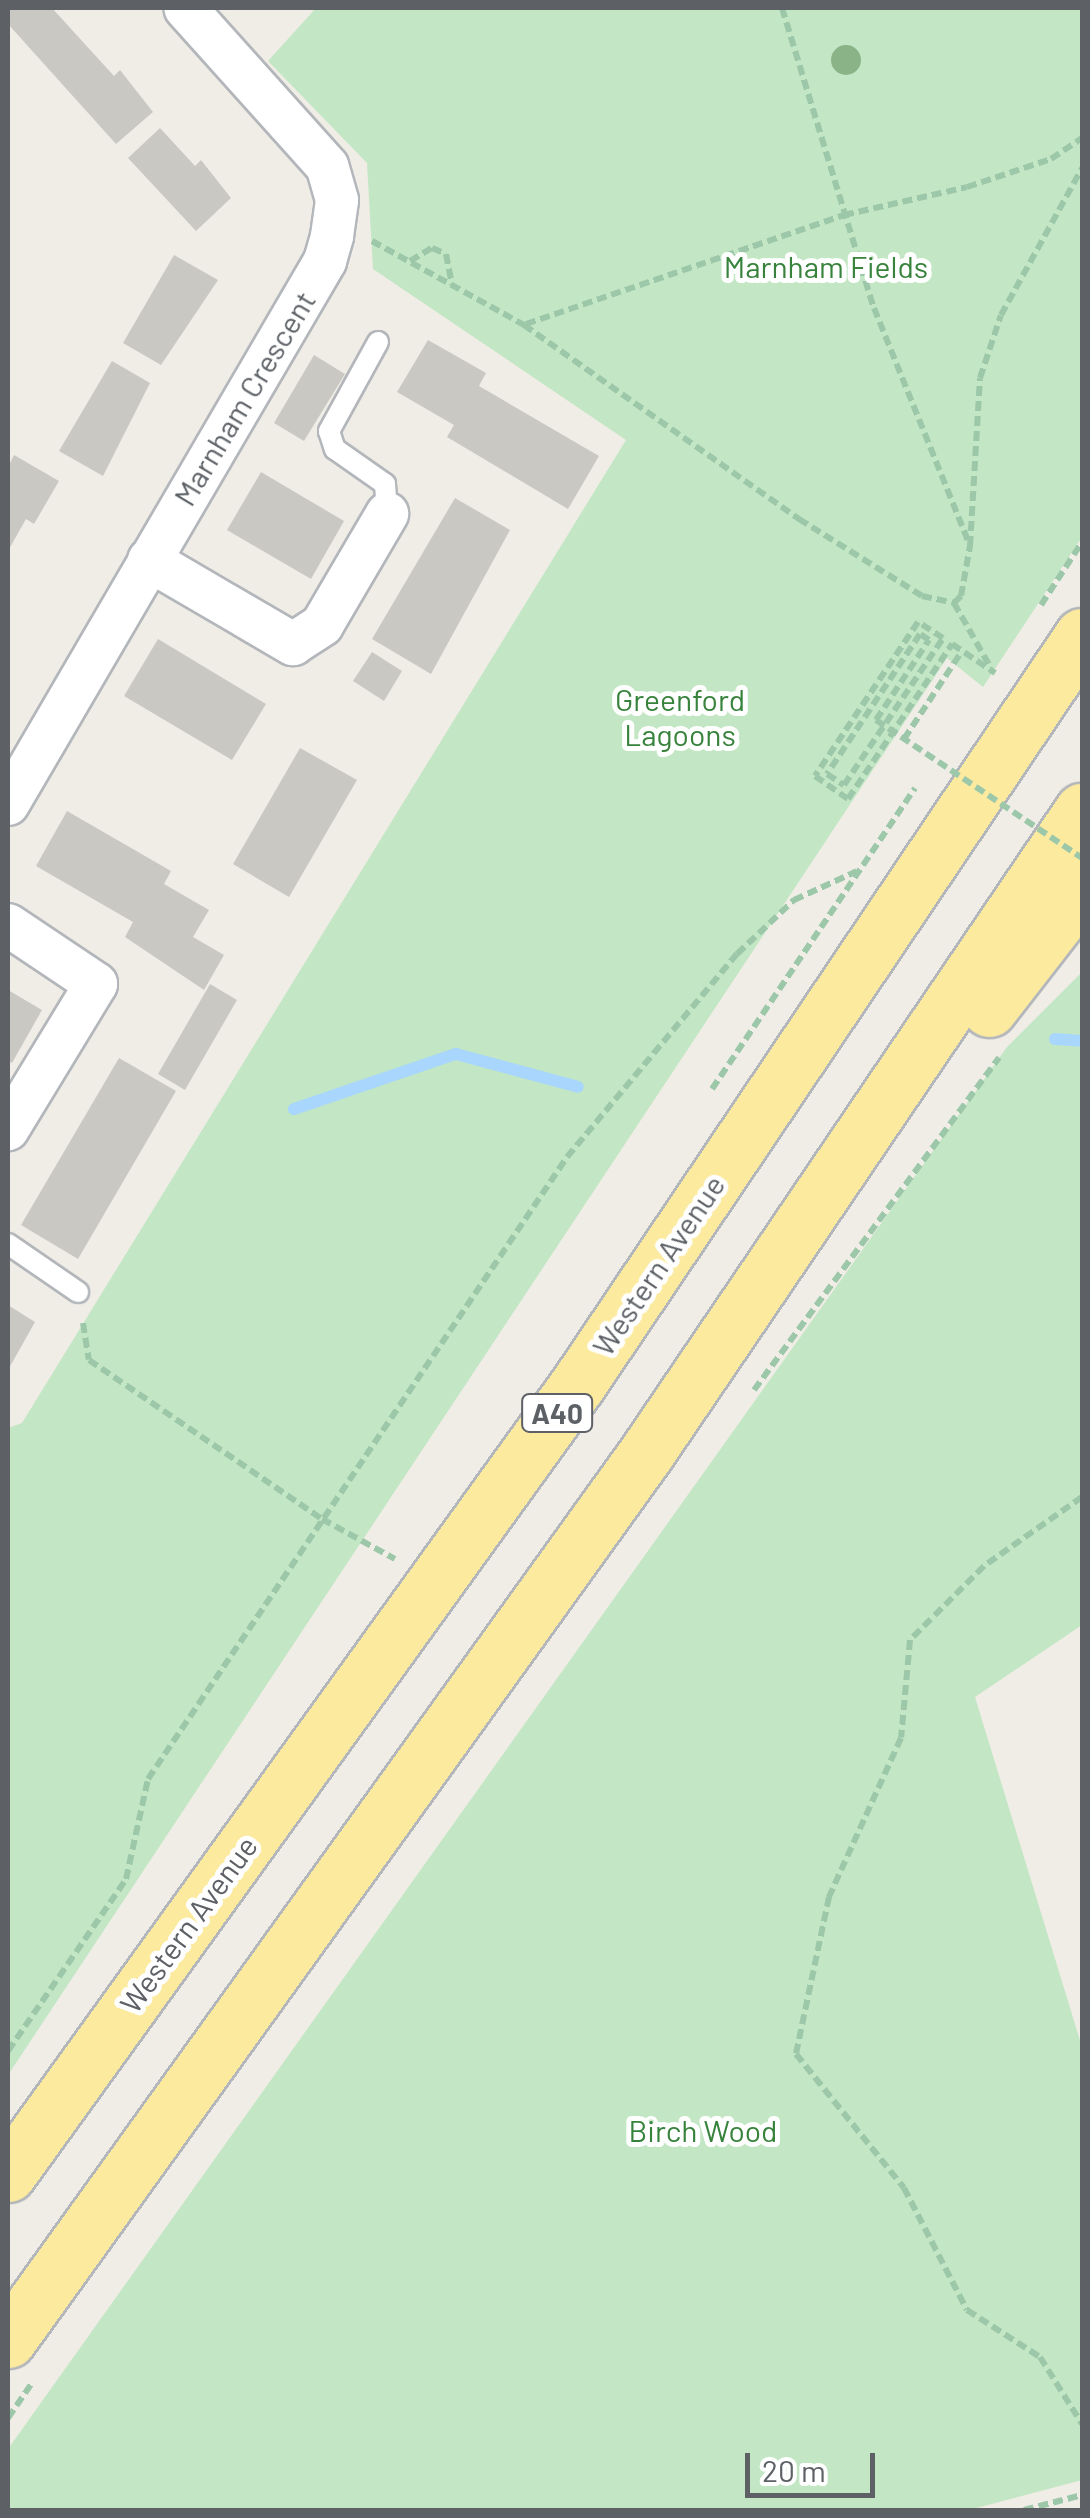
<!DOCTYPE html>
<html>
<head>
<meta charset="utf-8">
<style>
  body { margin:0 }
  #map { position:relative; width:1090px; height:2518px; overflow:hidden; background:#efede6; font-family:Barlow,sans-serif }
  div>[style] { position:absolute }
  .green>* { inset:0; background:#c3e6c4 }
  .stream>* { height:12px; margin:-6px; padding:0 6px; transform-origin:6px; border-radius:6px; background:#a8d6fd }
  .building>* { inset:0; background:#cac8c3 }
  .path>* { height:6px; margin-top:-3px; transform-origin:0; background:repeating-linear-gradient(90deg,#9cc7a9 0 10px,transparent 0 15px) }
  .roads { filter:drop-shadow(2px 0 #b3b6ba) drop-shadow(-2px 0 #b3b6ba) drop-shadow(0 2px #b3b6ba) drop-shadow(0 -2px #b3b6ba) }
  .service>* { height:20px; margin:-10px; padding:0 10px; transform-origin:10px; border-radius:10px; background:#fff }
  .minor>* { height:42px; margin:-21px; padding:0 21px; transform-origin:21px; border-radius:21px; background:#fff }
  .trunk>* { height:55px; margin:-27.5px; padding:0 27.5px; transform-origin:27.5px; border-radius:27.5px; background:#fcea9f }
  .path-bridge>* { height:6px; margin-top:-3px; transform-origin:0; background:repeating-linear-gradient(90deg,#9cc7a9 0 10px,transparent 0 15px) }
  .trees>* { width:30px; height:30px; margin:-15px; border-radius:50%; background:#8ab388 }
  span { translate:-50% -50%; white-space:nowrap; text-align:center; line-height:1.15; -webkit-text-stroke:10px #fff; paint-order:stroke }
  .shield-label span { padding:2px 8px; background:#fff; border:2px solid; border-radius:8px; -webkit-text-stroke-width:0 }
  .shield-label { font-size:28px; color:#5d6166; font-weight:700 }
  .park-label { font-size:30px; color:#37833c }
  .street-label { font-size:30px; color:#5d6166 }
  .frame { position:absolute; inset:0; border:10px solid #5d6166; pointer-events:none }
  .scale { position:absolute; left:745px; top:2453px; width:130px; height:45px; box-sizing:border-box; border:5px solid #5d6166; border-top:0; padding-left:12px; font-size:30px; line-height:35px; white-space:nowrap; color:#5d6166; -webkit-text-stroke:8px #fff; paint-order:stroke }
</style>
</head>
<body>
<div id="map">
  <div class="green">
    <div style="clip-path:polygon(316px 8px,1082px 8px,1082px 537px,983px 687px,947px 658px,8px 2075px,8px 1428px,22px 1423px,626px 440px,373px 269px,367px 163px,268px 61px)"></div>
    <div style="clip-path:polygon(1082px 972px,1082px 1625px,975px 1697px,1082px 2047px,1082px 2480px,969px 2510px,8px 2510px,8px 2449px,1007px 1047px)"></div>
  </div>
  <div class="stream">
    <div style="left:1055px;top:1039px;width:27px;rotate:4deg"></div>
    <div style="left:294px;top:1109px;width:171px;rotate:-18.8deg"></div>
    <div style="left:456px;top:1054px;width:126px;rotate:15.1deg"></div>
  </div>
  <div class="building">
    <div style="clip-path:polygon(8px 8px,52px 8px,114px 76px,120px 70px,153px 112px,116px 144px,8px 24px)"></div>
    <div style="clip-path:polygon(160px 128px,195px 166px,201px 160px,231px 198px,196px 231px,128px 158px)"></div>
    <div style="clip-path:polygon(174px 255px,218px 280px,161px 365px,123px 343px)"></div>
    <div style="clip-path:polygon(428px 340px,486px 373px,479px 386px,599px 456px,568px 509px,447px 437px,454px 425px,397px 392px)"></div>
    <div style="clip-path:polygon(314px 355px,345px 374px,304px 441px,274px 423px)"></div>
    <div style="clip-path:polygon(112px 361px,150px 383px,103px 476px,59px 451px)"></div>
    <div style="clip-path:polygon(14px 455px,59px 481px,34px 524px,26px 519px,8px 551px,8px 467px)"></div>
    <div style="clip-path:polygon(261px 472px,344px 521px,311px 579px,227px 530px)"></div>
    <div style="clip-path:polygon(455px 498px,510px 530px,431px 674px,372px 639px)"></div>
    <div style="clip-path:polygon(158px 639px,266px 704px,232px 760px,124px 696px)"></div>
    <div style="clip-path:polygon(372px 652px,402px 671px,384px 701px,353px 681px)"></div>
    <div style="clip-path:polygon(300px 748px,357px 780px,289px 897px,233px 864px)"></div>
    <div style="clip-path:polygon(67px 811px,171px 871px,164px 884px,209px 910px,193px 937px,224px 955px,204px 990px,125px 937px,133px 922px,36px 866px)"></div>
    <div style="clip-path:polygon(210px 984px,237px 1000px,185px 1090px,158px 1074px)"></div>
    <div style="clip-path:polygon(8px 990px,42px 1010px,12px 1063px,8px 1061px)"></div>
    <div style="clip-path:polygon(119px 1058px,176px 1091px,78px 1259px,21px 1225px)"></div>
    <div style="clip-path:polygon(8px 1305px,35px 1322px,8px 1370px)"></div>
  </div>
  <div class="path">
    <div style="left:782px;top:8px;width:314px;rotate:73deg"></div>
    <div style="left:874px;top:308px;width:257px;rotate:68deg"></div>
    <div style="left:372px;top:241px;width:174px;rotate:28.9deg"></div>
    <div style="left:524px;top:325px;width:337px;rotate:35.2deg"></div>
    <div style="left:799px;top:519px;width:145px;rotate:32deg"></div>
    <div style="left:922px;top:596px;width:33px;rotate:12deg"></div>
    <div style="left:954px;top:603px;width:75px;rotate:60.4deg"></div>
    <div style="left:410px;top:261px;width:26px;rotate:-31deg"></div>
    <div style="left:432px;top:248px;width:15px;rotate:23deg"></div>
    <div style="left:446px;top:254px;width:31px;rotate:79deg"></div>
    <div style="left:526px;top:324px;width:336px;rotate:-18.9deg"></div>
    <div style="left:844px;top:215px;width:126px;rotate:-12.8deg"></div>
    <div style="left:967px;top:187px;width:89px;rotate:-18.4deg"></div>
    <div style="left:1051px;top:159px;width:37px;rotate:-34deg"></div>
    <div style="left:954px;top:603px;width:10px;rotate:-45deg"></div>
    <div style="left:961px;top:596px;width:51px;rotate:-79.8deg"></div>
    <div style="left:970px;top:546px;width:168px;rotate:-86.6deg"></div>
    <div style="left:980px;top:378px;width:66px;rotate:-71.6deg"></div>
    <div style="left:1001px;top:315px;width:168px;rotate:-61.1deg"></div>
    <div style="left:1041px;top:605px;width:75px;rotate:-56.9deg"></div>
    <div style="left:876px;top:720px;width:96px;rotate:-56.5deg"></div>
    <div style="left:929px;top:640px;width:11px;rotate:-146deg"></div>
    <div style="left:920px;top:634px;width:168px;rotate:123.6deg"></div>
    <div style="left:827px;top:774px;width:20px;rotate:33deg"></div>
    <div style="left:844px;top:785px;width:177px;rotate:-56deg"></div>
    <div style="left:943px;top:638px;width:30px;rotate:-147deg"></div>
    <div style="left:918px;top:622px;width:185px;rotate:123.8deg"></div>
    <div style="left:815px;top:776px;width:40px;rotate:34.9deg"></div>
    <div style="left:848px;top:799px;width:187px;rotate:-56.1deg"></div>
    <div style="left:952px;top:644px;width:52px;rotate:34deg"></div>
    <div style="left:904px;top:739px;width:105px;rotate:-56.6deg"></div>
    <div style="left:712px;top:1089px;width:363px;rotate:-56deg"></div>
    <div style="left:83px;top:1323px;width:37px;rotate:81deg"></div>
    <div style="left:89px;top:1360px;width:282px;rotate:34.3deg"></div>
    <div style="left:322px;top:1519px;width:83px;rotate:28.7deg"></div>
    <div style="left:754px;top:1390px;width:413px;rotate:-53.6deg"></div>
    <div style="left:1082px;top:1497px;width:120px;rotate:144.9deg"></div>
    <div style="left:984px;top:1566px;width:105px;rotate:135deg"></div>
    <div style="left:910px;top:1640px;width:98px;rotate:95.2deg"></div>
    <div style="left:901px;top:1738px;width:175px;rotate:114.4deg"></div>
    <div style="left:829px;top:1897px;width:160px;rotate:101.9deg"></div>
    <div style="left:796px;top:2054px;width:172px;rotate:51.1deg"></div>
    <div style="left:904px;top:2188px;width:137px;rotate:62.7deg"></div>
    <div style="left:967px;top:2310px;width:87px;rotate:32.8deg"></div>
    <div style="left:1040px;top:2357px;width:79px;rotate:57.9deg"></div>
    <div style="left:8px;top:2051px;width:209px;rotate:-55.5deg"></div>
    <div style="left:126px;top:1879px;width:102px;rotate:-77.6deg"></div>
    <div style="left:148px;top:1779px;width:750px;rotate:-56.03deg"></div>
    <div style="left:567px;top:1157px;width:265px;rotate:-50.1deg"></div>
    <div style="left:737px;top:954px;width:79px;rotate:-43.5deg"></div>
    <div style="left:794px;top:900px;width:69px;rotate:-24.7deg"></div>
    <div style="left:8px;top:2418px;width:42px;rotate:-55.6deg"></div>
    <div style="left:1024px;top:2510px;width:60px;rotate:-14.5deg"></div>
  </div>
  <div class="roads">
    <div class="service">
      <div style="left:378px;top:342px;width:102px;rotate:118.8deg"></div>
      <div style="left:329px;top:431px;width:19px;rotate:72deg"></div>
      <div style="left:335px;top:449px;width:61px;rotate:35deg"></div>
      <div style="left:385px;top:484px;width:30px;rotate:86deg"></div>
      <div style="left:8px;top:1244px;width:85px;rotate:34.4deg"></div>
    </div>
    <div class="minor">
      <div style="left:149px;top:560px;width:167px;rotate:30.3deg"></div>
      <div style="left:293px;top:644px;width:35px;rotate:-33deg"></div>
      <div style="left:322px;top:625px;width:129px;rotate:-59.6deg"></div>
      <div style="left:8px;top:804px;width:629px;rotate:-59.72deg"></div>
      <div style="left:325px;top:261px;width:26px;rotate:-74deg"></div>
      <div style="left:332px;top:236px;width:36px;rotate:-82deg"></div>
      <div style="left:337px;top:200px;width:35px;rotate:-106deg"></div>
      <div style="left:327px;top:166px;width:212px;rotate:-131.9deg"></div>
      <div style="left:8px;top:925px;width:106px;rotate:33.8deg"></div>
      <div style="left:96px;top:984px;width:170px;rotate:121.3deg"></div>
    </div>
    <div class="trunk">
      <div style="left:989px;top:1009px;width:152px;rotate:-52.2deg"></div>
      <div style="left:8px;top:2174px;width:974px;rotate:-54.19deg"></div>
      <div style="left:578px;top:1384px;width:902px;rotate:-56.03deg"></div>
      <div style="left:8px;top:2340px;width:1094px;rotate:-54.26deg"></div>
      <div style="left:647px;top:1452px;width:775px;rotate:-55.84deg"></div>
    </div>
  </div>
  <div class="path-bridge">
    <div style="left:876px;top:720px;width:248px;rotate:33.8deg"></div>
  </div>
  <div class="trees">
    <div style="left:846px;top:60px"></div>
  </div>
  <div class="shield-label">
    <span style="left:557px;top:1413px">A40</span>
  </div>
  <div class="park-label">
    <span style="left:826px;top:266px">Marnham Fields</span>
    <span style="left:680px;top:716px">Greenford<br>Lagoons</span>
    <span style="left:703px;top:2130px">Birch Wood</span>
  </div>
  <div class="street-label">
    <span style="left:244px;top:398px;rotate:-59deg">Marnham Crescent</span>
    <span style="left:658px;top:1265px;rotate:-56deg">Western Avenue</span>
    <span style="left:188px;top:1924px;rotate:-54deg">Western Avenue</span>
  </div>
  <div class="frame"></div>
  <div class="scale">20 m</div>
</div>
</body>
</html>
